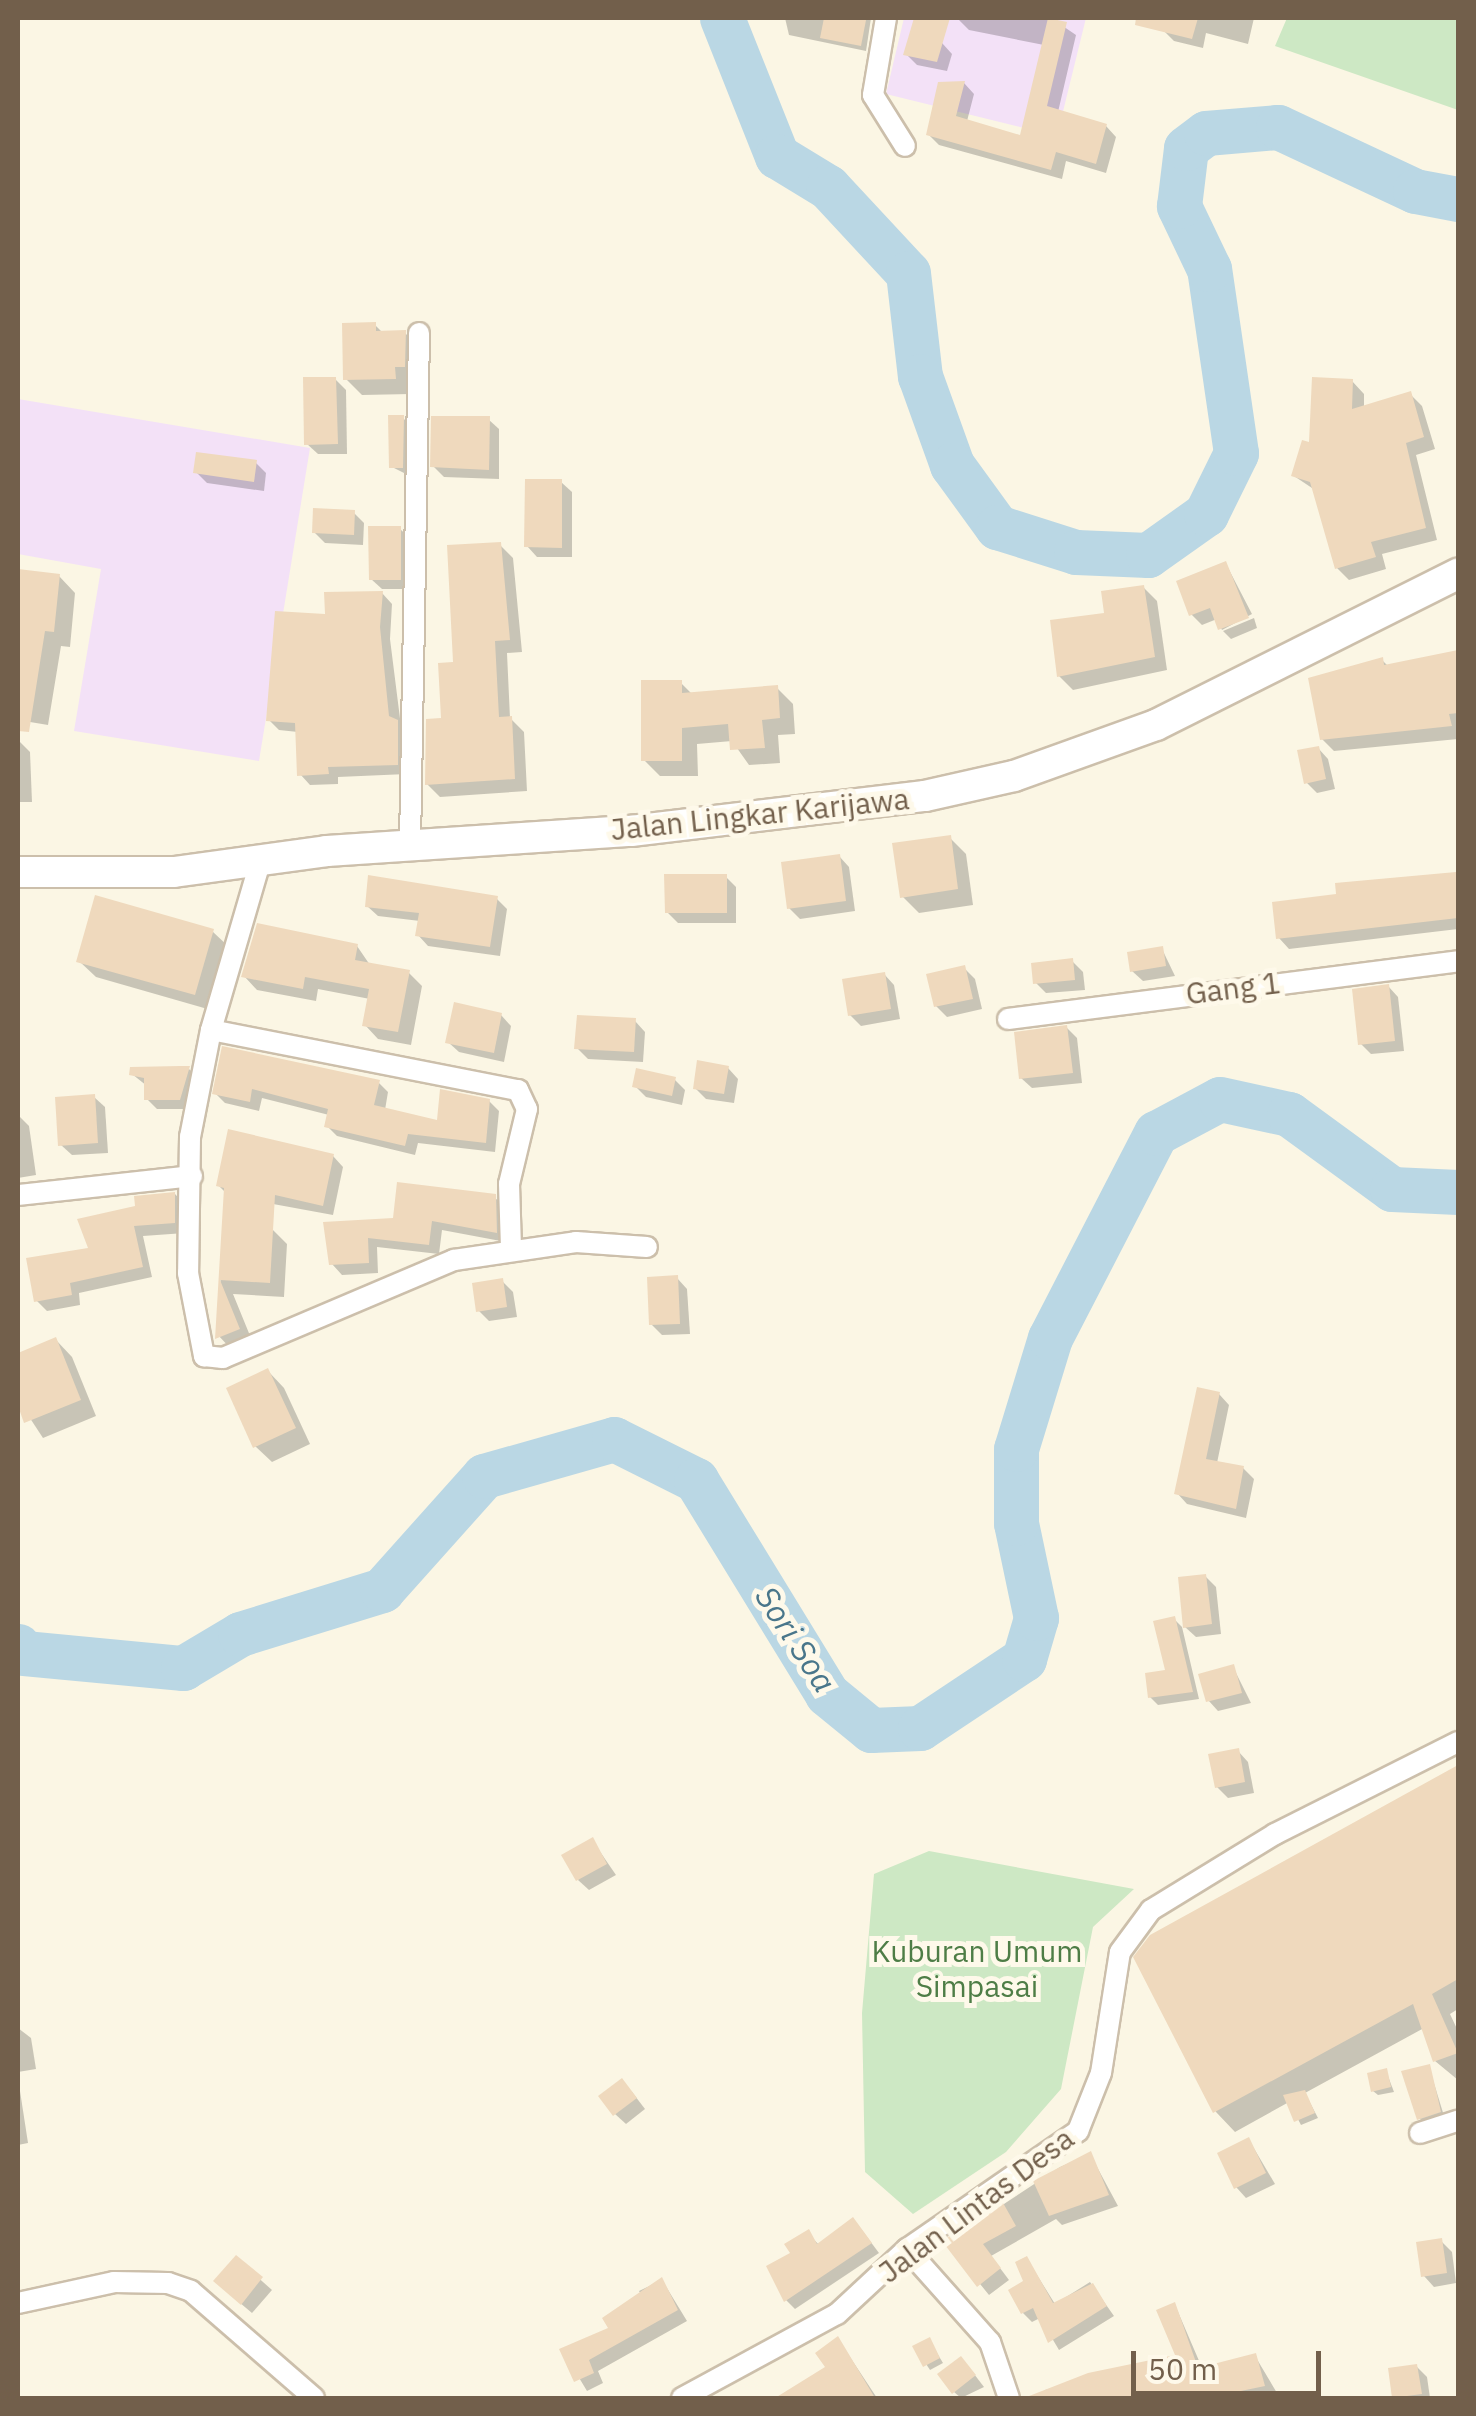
<!DOCTYPE html>
<html>
<head>
<meta charset="utf-8">
<style>
  body { margin:0 }
  #map { position:relative; width:1476px; height:2416px; overflow:hidden; background:#fbf6e4; font-family:"IBM Plex Sans",sans-serif }
  div>[style] { position:absolute }
  .education>* { inset:0; background:#f3e1f7 }
  .green>* { inset:0; background:#cde8c4 }
  .shadow>* { inset:0; background:#0003 }
  .river>* { height:45px; margin:-22.5px; padding:0 22.5px; transform-origin:22.5px; border-radius:22.5px; background:#bad7e4 }
  .building>* { inset:0; background:#efd9bd }
  .roads { filter:drop-shadow(2px 0 #ccbfab) drop-shadow(-2px 0 #ccbfab) drop-shadow(0 2px #ccbfab) drop-shadow(0 -2px #ccbfab) }
  .minor>* { height:20px; margin:-10px; padding:0 10px; transform-origin:10px; border-radius:10px; background:#fff }
  .secondary>* { height:30px; margin:-15px; padding:0 15px; transform-origin:15px; border-radius:15px; background:#fff }
  span { translate:-50% -50%; white-space:nowrap; text-align:center; line-height:1.15; -webkit-text-stroke:10px #fef9ea; paint-order:stroke }
  .street-label { font-size:30px; color:#725f4b }
  .park-label { font-size:30px; color:#4e7d46 }
  .water-label { font-size:32px; color:#49768b; font-style:italic }
  .frame { position:absolute; inset:0; border:20px solid #725f4b; pointer-events:none }
  .scale { position:absolute; left:1131px; top:2351px; width:190px; height:45px; box-sizing:border-box; border:5px solid #725f4b; border-top:0; padding-left:12px; font-size:30px; line-height:35px; white-space:nowrap; color:#725f4b; -webkit-text-stroke:8px #fef9ea; paint-order:stroke }
</style>
</head>
<body>
<div id="map">
  <div class="education">
    <div style="clip-path:polygon(904px 18px,1086px 18px,1057px 136px,886px 94px)"></div>
    <div style="clip-path:polygon(18px 399px,310px 448px,259px 761px,74px 731px,101px 569px,18px 554px)"></div>
  </div>
  <div class="green">
    <div style="clip-path:polygon(1287px 18px,1458px 18px,1458px 110px,1275px 46px)"></div>
    <div style="clip-path:polygon(929px 1851px,1134px 1889px,1093px 1927px,1061px 2089px,1006px 2152px,913px 2214px,865px 2172px,862px 2013px,874px 1874px)"></div>
  </div>
  <div class="shadow">
    <div style="clip-path:polygon(785px 18px,871px 18px,866px 51px,789px 35px)"></div>
    <div style="clip-path:polygon(957px 18px,1051px 18px,1076px 35px,1058px 112px,1106px 126px,1116px 137px,1106px 173px,1066px 161px,1062px 179px,939px 145px,928px 134px,964px 83px,974px 94px,966px 125px,1022px 138px,1044px 45px,969px 30px)"></div>
    <div style="clip-path:polygon(1151px 18px,1254px 18px,1248px 44px,1206px 33px,1203px 48px,1174px 41px,1163px 30px,1166px 21px)"></div>
    <div style="clip-path:polygon(942px 43px,952px 54px,947px 71px,917px 65px,906px 54px)"></div>
    <div style="clip-path:polygon(375px 325px,383px 333px,405px 333px,421px 349px,411px 394px,362px 395px,346px 379px)"></div>
    <div style="clip-path:polygon(335px 379px,346px 390px,347px 454px,318px 454px,307px 444px)"></div>
    <div style="clip-path:polygon(1352px 381px,1364px 394px,1364px 408px,1410px 394px,1422px 406px,1435px 449px,1416px 455px,1437px 540px,1382px 554px,1386px 569px,1349px 580px,1337px 568px,1315px 490px,1294px 476px)"></div>
    <div style="clip-path:polygon(403px 418px,413px 428px,412px 477px,392px 467px)"></div>
    <div style="clip-path:polygon(488px 419px,499px 429px,499px 479px,444px 477px,433px 466px)"></div>
    <div style="clip-path:polygon(256px 463px,266px 473px,264px 491px,207px 483px,196px 472px)"></div>
    <div style="clip-path:polygon(561px 482px,572px 492px,572px 557px,537px 557px,527px 546px)"></div>
    <div style="clip-path:polygon(354px 513px,364px 523px,363px 545px,325px 543px,314px 532px)"></div>
    <div style="clip-path:polygon(400px 529px,411px 539px,410px 589px,382px 589px,371px 579px)"></div>
    <div style="clip-path:polygon(500px 545px,513px 558px,522px 652px,507px 653px,510px 718px,524px 732px,527px 791px,440px 797px,427px 784px,456px 665px)"></div>
    <div style="clip-path:polygon(1226px 564px,1252px 614px,1222px 630px,1217px 619px,1202px 625px,1191px 614px)"></div>
    <div style="clip-path:polygon(18px 572px,59px 576px,75px 593px,70px 647px,61px 646px,48px 725px,18px 720px)"></div>
    <div style="clip-path:polygon(1143px 587px,1157px 601px,1167px 670px,1073px 690px,1059px 676px,1107px 615px)"></div>
    <div style="clip-path:polygon(382px 593px,392px 604px,390px 639px,407px 774px,338px 777px,338px 784px,310px 785px,300px 774px,298px 732px,279px 730px,269px 720px,327px 617px)"></div>
    <div style="clip-path:polygon(1254px 618px,1257px 628px,1231px 639px,1223px 631px)"></div>
    <div style="clip-path:polygon(1458px 652px,1458px 739px,1334px 751px,1322px 739px,1382px 660px,1389px 667px)"></div>
    <div style="clip-path:polygon(681px 683px,692px 694px,777px 688px,793px 704px,795px 734px,778px 735px,780px 763px,749px 765px,732px 741px,697px 744px,698px 776px,660px 776px,644px 760px)"></div>
    <div style="clip-path:polygon(19px 741px,30px 752px,32px 802px,18px 802px)"></div>
    <div style="clip-path:polygon(1318px 748px,1328px 759px,1335px 789px,1317px 793px,1306px 782px)"></div>
    <div style="clip-path:polygon(950px 838px,966px 854px,973px 905px,919px 913px,902px 896px)"></div>
    <div style="clip-path:polygon(839px 856px,849px 867px,855px 911px,800px 919px,789px 908px)"></div>
    <div style="clip-path:polygon(1458px 874px,1458px 929px,1289px 949px,1279px 938px,1339px 896px,1338px 885px)"></div>
    <div style="clip-path:polygon(726px 877px,736px 887px,736px 923px,678px 923px,667px 912px)"></div>
    <div style="clip-path:polygon(497px 899px,507px 909px,500px 956px,428px 946px,418px 935px,420px 921px,378px 916px,367px 906px)"></div>
    <div style="clip-path:polygon(212px 931px,229px 947px,211px 1010px,96px 977px,79px 961px)"></div>
    <div style="clip-path:polygon(357px 946px,370px 965px,409px 973px,422px 986px,411px 1045px,378px 1039px,365px 1025px,370px 999px,318px 989px,316px 1001px,257px 990px,244px 976px)"></div>
    <div style="clip-path:polygon(1162px 949px,1175px 976px,1143px 981px,1132px 971px)"></div>
    <div style="clip-path:polygon(1072px 961px,1083px 972px,1085px 990px,1046px 993px,1036px 983px)"></div>
    <div style="clip-path:polygon(964px 968px,975px 979px,982px 1009px,947px 1017px,936px 1006px)"></div>
    <div style="clip-path:polygon(884px 974px,894px 985px,900px 1019px,861px 1026px,850px 1015px)"></div>
    <div style="clip-path:polygon(1388px 986px,1398px 997px,1404px 1051px,1371px 1054px,1360px 1043px)"></div>
    <div style="clip-path:polygon(501px 1015px,511px 1026px,504px 1062px,459px 1052px,448px 1042px)"></div>
    <div style="clip-path:polygon(635px 1021px,645px 1032px,643px 1062px,588px 1059px,577px 1048px)"></div>
    <div style="clip-path:polygon(1067px 1028px,1077px 1038px,1082px 1083px,1032px 1088px,1021px 1078px)"></div>
    <div style="clip-path:polygon(224px 1049px,378px 1082px,388px 1092px,385px 1110px,439px 1123px,489px 1101px,499px 1111px,495px 1152px,418px 1143px,415px 1155px,337px 1136px,327px 1126px,329px 1115px,262px 1098px,259px 1111px,225px 1103px,215px 1093px)"></div>
    <div style="clip-path:polygon(728px 1068px,738px 1079px,734px 1103px,706px 1099px,695px 1088px)"></div>
    <div style="clip-path:polygon(189px 1069px,199px 1079px,191px 1109px,157px 1109px,147px 1099px,147px 1086px,132px 1074px)"></div>
    <div style="clip-path:polygon(674px 1079px,685px 1090px,682px 1105px,646px 1097px,635px 1086px)"></div>
    <div style="clip-path:polygon(94px 1097px,105px 1107px,108px 1153px,72px 1155px,61px 1145px)"></div>
    <div style="clip-path:polygon(18px 1115px,29px 1126px,36px 1175px,18px 1178px)"></div>
    <div style="clip-path:polygon(333px 1156px,343px 1167px,333px 1215px,229px 1196px,218px 1185px)"></div>
    <div style="clip-path:polygon(175px 1194px,185px 1205px,185px 1233px,143px 1236px,152px 1277px,79px 1293px,80px 1305px,47px 1311px,36px 1300px,137px 1207px)"></div>
    <div style="clip-path:polygon(494px 1197px,505px 1207px,506px 1242px,442px 1230px,439px 1254px,377px 1247px,378px 1273px,342px 1275px,332px 1264px,326px 1224px,395px 1220px)"></div>
    <div style="clip-path:polygon(224px 1226px,272px 1229px,287px 1244px,284px 1297px,233px 1294px,253px 1343px,231px 1349px,217px 1334px)"></div>
    <div style="clip-path:polygon(677px 1278px,687px 1289px,690px 1334px,662px 1335px,651px 1324px)"></div>
    <div style="clip-path:polygon(502px 1281px,513px 1292px,517px 1317px,489px 1321px,478px 1310px)"></div>
    <div style="clip-path:polygon(56px 1340px,72px 1357px,96px 1416px,43px 1438px,18px 1400px,18px 1356px)"></div>
    <div style="clip-path:polygon(268px 1371px,284px 1388px,310px 1444px,272px 1462px,255px 1446px)"></div>
    <div style="clip-path:polygon(1219px 1394px,1229px 1405px,1217px 1463px,1243px 1468px,1254px 1479px,1246px 1518px,1187px 1504px,1177px 1493px)"></div>
    <div style="clip-path:polygon(1205px 1576px,1216px 1587px,1221px 1634px,1196px 1637px,1185px 1627px)"></div>
    <div style="clip-path:polygon(1174px 1619px,1182px 1627px,1199px 1699px,1158px 1705px,1150px 1697px,1168px 1672px)"></div>
    <div style="clip-path:polygon(1233px 1667px,1251px 1703px,1218px 1711px,1208px 1700px)"></div>
    <div style="clip-path:polygon(1238px 1751px,1248px 1762px,1254px 1793px,1228px 1798px,1217px 1787px)"></div>
    <div style="clip-path:polygon(1458px 1768px,1458px 2009px,1450px 2014px,1458px 2031px,1458px 2080px,1435px 2061px,1424px 2028px,1305px 2093px,1318px 2118px,1301px 2125px,1289px 2102px,1235px 2132px,1216px 2112px,1136px 1958px,1151px 1937px)"></div>
    <div style="clip-path:polygon(592px 1840px,616px 1875px,589px 1890px,578px 1880px)"></div>
    <div style="clip-path:polygon(18px 2028px,31px 2038px,36px 2069px,18px 2072px)"></div>
    <div style="clip-path:polygon(1429px 2067px,1444px 2116px,1424px 2123px,1419px 2118px)"></div>
    <div style="clip-path:polygon(1386px 2071px,1394px 2092px,1378px 2095px,1373px 2091px)"></div>
    <div style="clip-path:polygon(18px 2078px,28px 2143px,18px 2145px)"></div>
    <div style="clip-path:polygon(632px 2092px,645px 2109px,626px 2124px,615px 2114px)"></div>
    <div style="clip-path:polygon(1249px 2140px,1275px 2184px,1246px 2198px,1236px 2187px)"></div>
    <div style="clip-path:polygon(1090px 2154px,1118px 2206px,1062px 2225px,1056px 2219px,991px 2256px,1009px 2280px,989px 2295px,946px 2242px,1060px 2167px)"></div>
    <div style="clip-path:polygon(861px 2229px,879px 2253px,795px 2309px,786px 2300px,793px 2254px,808px 2233px,819px 2245px)"></div>
    <div style="clip-path:polygon(1441px 2241px,1452px 2252px,1456px 2283px,1434px 2287px,1424px 2276px)"></div>
    <div style="clip-path:polygon(236px 2258px,272px 2290px,252px 2313px,227px 2292px)"></div>
    <div style="clip-path:polygon(1027px 2259px,1055px 2304px,1090px 2282px,1114px 2316px,1059px 2350px,1040px 2318px,1032px 2322px,1023px 2313px)"></div>
    <div style="clip-path:polygon(662px 2280px,687px 2321px,598px 2371px,603px 2383px,587px 2391px,563px 2351px,611px 2329px,643px 2298px,639px 2291px)"></div>
    <div style="clip-path:polygon(1175px 2305px,1203px 2370px,1255px 2356px,1280px 2398px,1048px 2398px,1045px 2390px,1178px 2357px)"></div>
    <div style="clip-path:polygon(838px 2339px,877px 2398px,780px 2398px,829px 2368px)"></div>
    <div style="clip-path:polygon(929px 2340px,943px 2363px,930px 2370px,915px 2347px)"></div>
    <div style="clip-path:polygon(1416px 2366px,1427px 2377px,1430px 2398px,1396px 2398px)"></div>
    <div style="clip-path:polygon(971px 2370px,984px 2387px,961px 2398px,954px 2392px)"></div>
  </div>
  <div class="river">
    <div style="left:722px;top:18px;width:149px;rotate:68.3deg"></div>
    <div style="left:777px;top:156px;width:60px;rotate:31.3deg"></div>
    <div style="left:828px;top:187px;width:117px;rotate:47.1deg"></div>
    <div style="left:908px;top:273px;width:104px;rotate:83.4deg"></div>
    <div style="left:920px;top:376px;width:95px;rotate:70.2deg"></div>
    <div style="left:952px;top:465px;width:77px;rotate:54deg"></div>
    <div style="left:997px;top:527px;width:83px;rotate:17.6deg"></div>
    <div style="left:1076px;top:552px;width:72px;rotate:2.4deg"></div>
    <div style="left:1148px;top:555px;width:71px;rotate:-35.3deg"></div>
    <div style="left:1206px;top:514px;width:68px;rotate:-63.8deg"></div>
    <div style="left:1236px;top:453px;width:186px;rotate:-98.3deg"></div>
    <div style="left:1209px;top:269px;width:70px;rotate:-115.5deg"></div>
    <div style="left:1179px;top:206px;width:58px;rotate:-83.1deg"></div>
    <div style="left:1186px;top:148px;width:25px;rotate:-37deg"></div>
    <div style="left:1206px;top:133px;width:72px;rotate:-4.8deg"></div>
    <div style="left:1278px;top:127px;width:151px;rotate:25deg"></div>
    <div style="left:1415px;top:191px;width:44px;rotate:10.5deg"></div>
    <div style="left:18px;top:1646px;width:9px;rotate:49deg"></div>
    <div style="left:24px;top:1653px;width:160px;rotate:5.4deg"></div>
    <div style="left:183px;top:1668px;width:66px;rotate:-30.8deg"></div>
    <div style="left:240px;top:1634px;width:149px;rotate:-17.2deg"></div>
    <div style="left:382px;top:1590px;width:153px;rotate:-48.2deg"></div>
    <div style="left:484px;top:1476px;width:135px;rotate:-15.9deg"></div>
    <div style="left:614px;top:1439px;width:92px;rotate:26.6deg"></div>
    <div style="left:696px;top:1480px;width:251px;rotate:58.5deg"></div>
    <div style="left:827px;top:1694px;width:57px;rotate:39.3deg"></div>
    <div style="left:871px;top:1730px;width:49px;rotate:-2.3deg"></div>
    <div style="left:920px;top:1728px;width:125px;rotate:-33.6deg"></div>
    <div style="left:1024px;top:1659px;width:43px;rotate:-73.7deg"></div>
    <div style="left:1036px;top:1618px;width:97px;rotate:-101.9deg"></div>
    <div style="left:1016px;top:1523px;width:74px;rotate:-90deg"></div>
    <div style="left:1016px;top:1449px;width:116px;rotate:-73deg"></div>
    <div style="left:1050px;top:1338px;width:231px;rotate:-62.7deg"></div>
    <div style="left:1156px;top:1133px;width:72px;rotate:-28deg"></div>
    <div style="left:1220px;top:1099px;width:71px;rotate:12.3deg"></div>
    <div style="left:1289px;top:1114px;width:127px;rotate:36.1deg"></div>
    <div style="left:1392px;top:1189px;width:66px;rotate:2.6deg"></div>
  </div>
  <div class="building">
    <div style="clip-path:polygon(824px 18px,866px 20px,861px 46px,820px 38px)"></div>
    <div style="clip-path:polygon(914px 18px,950px 18px,937px 62px,903px 55px)"></div>
    <div style="clip-path:polygon(1048px 18px,1067px 22px,1047px 106px,1107px 124px,1096px 164px,1056px 152px,1051px 170px,926px 135px,938px 82px,965px 81px,956px 116px,1020px 135px)"></div>
    <div style="clip-path:polygon(1136px 18px,1198px 18px,1192px 39px,1135px 25px)"></div>
    <div style="clip-path:polygon(376px 322px,376px 331px,406px 330px,405px 367px,395px 367px,396px 379px,343px 380px,342px 323px)"></div>
    <div style="clip-path:polygon(303px 377px,336px 377px,338px 444px,304px 445px)"></div>
    <div style="clip-path:polygon(1312px 377px,1353px 379px,1352px 409px,1411px 391px,1424px 437px,1406px 443px,1426px 528px,1371px 542px,1376px 557px,1335px 569px,1310px 482px,1291px 476px,1302px 440px,1309px 442px)"></div>
    <div style="clip-path:polygon(388px 415px,404px 415px,403px 468px,389px 468px)"></div>
    <div style="clip-path:polygon(431px 416px,490px 416px,489px 470px,430px 467px)"></div>
    <div style="clip-path:polygon(196px 452px,257px 460px,254px 482px,193px 473px)"></div>
    <div style="clip-path:polygon(525px 479px,562px 479px,562px 548px,524px 547px)"></div>
    <div style="clip-path:polygon(313px 508px,355px 510px,354px 535px,312px 533px)"></div>
    <div style="clip-path:polygon(368px 526px,401px 526px,401px 580px,369px 580px)"></div>
    <div style="clip-path:polygon(501px 542px,510px 640px,495px 641px,499px 717px,512px 716px,515px 779px,425px 785px,426px 719px,441px 718px,438px 663px,453px 662px,447px 545px)"></div>
    <div style="clip-path:polygon(1226px 561px,1249px 618px,1218px 630px,1210px 608px,1189px 616px,1176px 581px)"></div>
    <div style="clip-path:polygon(18px 569px,60px 574px,54px 632px,45px 631px,29px 732px,18px 731px)"></div>
    <div style="clip-path:polygon(1144px 585px,1155px 657px,1057px 677px,1050px 620px,1104px 613px,1101px 591px)"></div>
    <div style="clip-path:polygon(383px 591px,380px 627px,389px 716px,398px 720px,398px 765px,328px 767px,329px 774px,297px 776px,295px 723px,266px 721px,275px 611px,325px 614px,324px 592px)"></div>
    <div style="clip-path:polygon(1458px 650px,1458px 713px,1449px 714px,1452px 726px,1320px 740px,1308px 678px,1383px 657px,1384px 665px)"></div>
    <div style="clip-path:polygon(641px 680px,682px 680px,682px 693px,778px 685px,780px 718px,762px 720px,765px 748px,730px 750px,728px 724px,682px 728px,682px 761px,641px 761px)"></div>
    <div style="clip-path:polygon(1319px 746px,1326px 779px,1304px 784px,1297px 750px)"></div>
    <div style="clip-path:polygon(951px 835px,958px 889px,900px 898px,892px 843px)"></div>
    <div style="clip-path:polygon(840px 854px,846px 901px,787px 909px,781px 862px)"></div>
    <div style="clip-path:polygon(1456px 872px,1458px 918px,1276px 939px,1272px 902px,1336px 894px,1335px 883px)"></div>
    <div style="clip-path:polygon(664px 874px,727px 874px,727px 913px,665px 913px)"></div>
    <div style="clip-path:polygon(368px 875px,498px 896px,490px 947px,415px 936px,419px 913px,365px 907px)"></div>
    <div style="clip-path:polygon(95px 895px,214px 929px,195px 995px,76px 962px)"></div>
    <div style="clip-path:polygon(257px 923px,358px 944px,355px 960px,410px 970px,398px 1032px,362px 1026px,369px 989px,305px 977px,303px 989px,241px 977px)"></div>
    <div style="clip-path:polygon(1163px 946px,1166px 966px,1130px 972px,1127px 952px)"></div>
    <div style="clip-path:polygon(1073px 958px,1075px 980px,1033px 984px,1031px 963px)"></div>
    <div style="clip-path:polygon(965px 965px,973px 999px,934px 1007px,926px 974px)"></div>
    <div style="clip-path:polygon(885px 972px,891px 1009px,848px 1016px,842px 979px)"></div>
    <div style="clip-path:polygon(1389px 984px,1395px 1041px,1358px 1045px,1352px 989px)"></div>
    <div style="clip-path:polygon(454px 1002px,502px 1013px,494px 1053px,445px 1043px)"></div>
    <div style="clip-path:polygon(577px 1015px,636px 1018px,634px 1052px,574px 1049px)"></div>
    <div style="clip-path:polygon(1067px 1025px,1073px 1073px,1019px 1079px,1014px 1032px)"></div>
    <div style="clip-path:polygon(222px 1046px,380px 1080px,374px 1105px,437px 1120px,440px 1089px,490px 1099px,486px 1143px,408px 1134px,405px 1146px,324px 1127px,328px 1109px,252px 1089px,250px 1102px,212px 1094px)"></div>
    <div style="clip-path:polygon(697px 1060px,729px 1066px,724px 1094px,693px 1089px)"></div>
    <div style="clip-path:polygon(180px 1066px,190px 1066px,180px 1100px,144px 1100px,144px 1078px,129px 1075px,130px 1067px)"></div>
    <div style="clip-path:polygon(636px 1068px,676px 1077px,672px 1096px,632px 1087px)"></div>
    <div style="clip-path:polygon(95px 1094px,98px 1143px,58px 1146px,55px 1097px)"></div>
    <div style="clip-path:polygon(228px 1129px,334px 1154px,323px 1206px,275px 1195px,270px 1283px,220px 1280px,240px 1329px,215px 1339px,224px 1188px,216px 1186px)"></div>
    <div style="clip-path:polygon(397px 1182px,496px 1194px,497px 1233px,432px 1221px,429px 1245px,368px 1238px,369px 1263px,329px 1265px,323px 1222px,393px 1218px)"></div>
    <div style="clip-path:polygon(175px 1192px,175px 1223px,134px 1226px,143px 1267px,70px 1283px,72px 1295px,34px 1302px,26px 1258px,88px 1248px,77px 1219px,135px 1206px,134px 1196px)"></div>
    <div style="clip-path:polygon(678px 1275px,680px 1324px,649px 1325px,647px 1277px)"></div>
    <div style="clip-path:polygon(503px 1278px,507px 1307px,476px 1312px,472px 1283px)"></div>
    <div style="clip-path:polygon(56px 1337px,81px 1400px,24px 1423px,18px 1406px,18px 1353px)"></div>
    <div style="clip-path:polygon(268px 1368px,296px 1428px,253px 1448px,226px 1388px)"></div>
    <div style="clip-path:polygon(1197px 1387px,1220px 1392px,1206px 1459px,1244px 1466px,1236px 1509px,1174px 1494px)"></div>
    <div style="clip-path:polygon(1206px 1574px,1212px 1624px,1183px 1628px,1178px 1577px)"></div>
    <div style="clip-path:polygon(1175px 1616px,1193px 1692px,1148px 1698px,1145px 1673px,1165px 1670px,1153px 1621px)"></div>
    <div style="clip-path:polygon(1234px 1664px,1242px 1693px,1206px 1702px,1198px 1674px)"></div>
    <div style="clip-path:polygon(1239px 1748px,1245px 1782px,1215px 1788px,1208px 1754px)"></div>
    <div style="clip-path:polygon(1458px 1765px,1458px 1979px,1432px 1994px,1458px 2053px,1433px 2062px,1413px 2004px,1213px 2113px,1133px 1957px,1150px 1935px)"></div>
    <div style="clip-path:polygon(593px 1837px,607px 1864px,576px 1881px,561px 1855px)"></div>
    <div style="clip-path:polygon(1430px 2064px,1441px 2112px,1417px 2120px,1401px 2071px)"></div>
    <div style="clip-path:polygon(1387px 2068px,1391px 2087px,1371px 2092px,1367px 2073px)"></div>
    <div style="clip-path:polygon(622px 2078px,637px 2098px,613px 2116px,598px 2096px)"></div>
    <div style="clip-path:polygon(1305px 2090px,1315px 2113px,1294px 2122px,1283px 2095px)"></div>
    <div style="clip-path:polygon(1249px 2137px,1266px 2173px,1234px 2189px,1217px 2153px)"></div>
    <div style="clip-path:polygon(1091px 2151px,1109px 2195px,1049px 2216px,1033px 2181px)"></div>
    <div style="clip-path:polygon(1002px 2201px,1016px 2226px,983px 2244px,1001px 2268px,977px 2287px,942px 2241px)"></div>
    <div style="clip-path:polygon(853px 2217px,872px 2243px,784px 2302px,766px 2266px,790px 2253px,784px 2244px,809px 2229px,817px 2244px)"></div>
    <div style="clip-path:polygon(1442px 2238px,1447px 2273px,1421px 2277px,1416px 2242px)"></div>
    <div style="clip-path:polygon(236px 2255px,263px 2277px,241px 2305px,213px 2281px)"></div>
    <div style="clip-path:polygon(1027px 2256px,1053px 2303px,1093px 2283px,1107px 2306px,1048px 2343px,1033px 2308px,1021px 2314px,1008px 2290px,1023px 2281px,1015px 2262px)"></div>
    <div style="clip-path:polygon(662px 2277px,678px 2310px,589px 2360px,594px 2373px,574px 2382px,559px 2349px,608px 2328px,602px 2318px)"></div>
    <div style="clip-path:polygon(1175px 2302px,1198px 2368px,1256px 2353px,1265px 2386px,1207px 2398px,1024px 2398px,1088px 2373px,1175px 2355px,1156px 2310px)"></div>
    <div style="clip-path:polygon(838px 2336px,875px 2398px,775px 2398px,825px 2367px,815px 2353px)"></div>
    <div style="clip-path:polygon(930px 2337px,940px 2358px,923px 2367px,912px 2346px)"></div>
    <div style="clip-path:polygon(961px 2356px,976px 2375px,952px 2394px,937px 2374px)"></div>
    <div style="clip-path:polygon(1417px 2364px,1422px 2394px,1392px 2398px,1388px 2368px)"></div>
  </div>
  <div class="roads">
    <div class="minor">
      <div style="left:886px;top:18px;width:78px;rotate:99.6deg"></div>
      <div style="left:873px;top:95px;width:60px;rotate:57.9deg"></div>
      <div style="left:410px;top:844px;width:511px;rotate:-88.99deg"></div>
      <div style="left:261px;top:859px;width:178px;rotate:106.3deg"></div>
      <div style="left:211px;top:1030px;width:109px;rotate:101.1deg"></div>
      <div style="left:190px;top:1137px;width:136px;rotate:90.8deg"></div>
      <div style="left:188px;top:1273px;width:85px;rotate:79.1deg"></div>
      <div style="left:204px;top:1356px;width:19px;rotate:6deg"></div>
      <div style="left:223px;top:1358px;width:251px;rotate:-23deg"></div>
      <div style="left:454px;top:1260px;width:123px;rotate:-8.4deg"></div>
      <div style="left:576px;top:1242px;width:71px;rotate:4deg"></div>
      <div style="left:1008px;top:1019px;width:454px;rotate:-7.3deg"></div>
      <div style="left:211px;top:1030px;width:313px;rotate:11.1deg"></div>
      <div style="left:518px;top:1090px;width:21px;rotate:65deg"></div>
      <div style="left:527px;top:1109px;width:77px;rotate:103.5deg"></div>
      <div style="left:509px;top:1184px;width:65px;rotate:88.2deg"></div>
      <div style="left:18px;top:1195px;width:175px;rotate:-6.2deg"></div>
      <div style="left:1420px;top:2133px;width:40px;rotate:-18deg"></div>
      <div style="left:907px;top:2249px;width:125px;rotate:48.3deg"></div>
      <div style="left:990px;top:2342px;width:59px;rotate:71.3deg"></div>
      <div style="left:18px;top:2303px;width:98px;rotate:-12.3deg"></div>
      <div style="left:114px;top:2282px;width:54px;rotate:1.1deg"></div>
      <div style="left:168px;top:2283px;width:24px;rotate:19deg"></div>
      <div style="left:191px;top:2291px;width:163px;rotate:41deg"></div>
      <div style="left:682px;top:2398px;width:176px;rotate:-28.5deg"></div>
      <div style="left:837px;top:2314px;width:96px;rotate:-42.9deg"></div>
      <div style="left:907px;top:2249px;width:208px;rotate:-34.6deg"></div>
      <div style="left:1078px;top:2131px;width:62px;rotate:-68.4deg"></div>
      <div style="left:1101px;top:2073px;width:122px;rotate:-81.1deg"></div>
      <div style="left:1120px;top:1952px;width:52px;rotate:-53.6deg"></div>
      <div style="left:1151px;top:1910px;width:145px;rotate:-31.5deg"></div>
      <div style="left:1275px;top:1834px;width:205px;rotate:-26.7deg"></div>
    </div>
    <div class="secondary">
      <div style="left:18px;top:872px;width:156px"></div>
      <div style="left:174px;top:872px;width:154px;rotate:-7.8deg"></div>
      <div style="left:327px;top:851px;width:305px;rotate:-3.8deg"></div>
      <div style="left:631px;top:831px;width:296px;rotate:-6.8deg"></div>
      <div style="left:925px;top:796px;width:91px;rotate:-12.7deg"></div>
      <div style="left:1014px;top:776px;width:151px;rotate:-19.8deg"></div>
      <div style="left:1156px;top:725px;width:338px;rotate:-26.6deg"></div>
    </div>
  </div>
  <div class="street-label">
    <span style="left:760px;top:814px;rotate:-6deg">Jalan Lingkar Karijawa</span>
    <span style="left:1233px;top:988px;rotate:-7deg">Gang 1</span>
    <span style="left:976px;top:2205px;rotate:-37deg">Jalan Lintas Desa</span>
  </div>
  <div class="park-label">
    <span style="left:977px;top:1968px">Kuburan Umum<br>Simpasai</span>
  </div>
  <div class="water-label">
    <span style="left:796px;top:1639px;rotate:57deg">Sori Soa</span>
  </div>
  <div class="frame"></div>
  <div class="scale">50 m</div>
</div>
</body>
</html>
